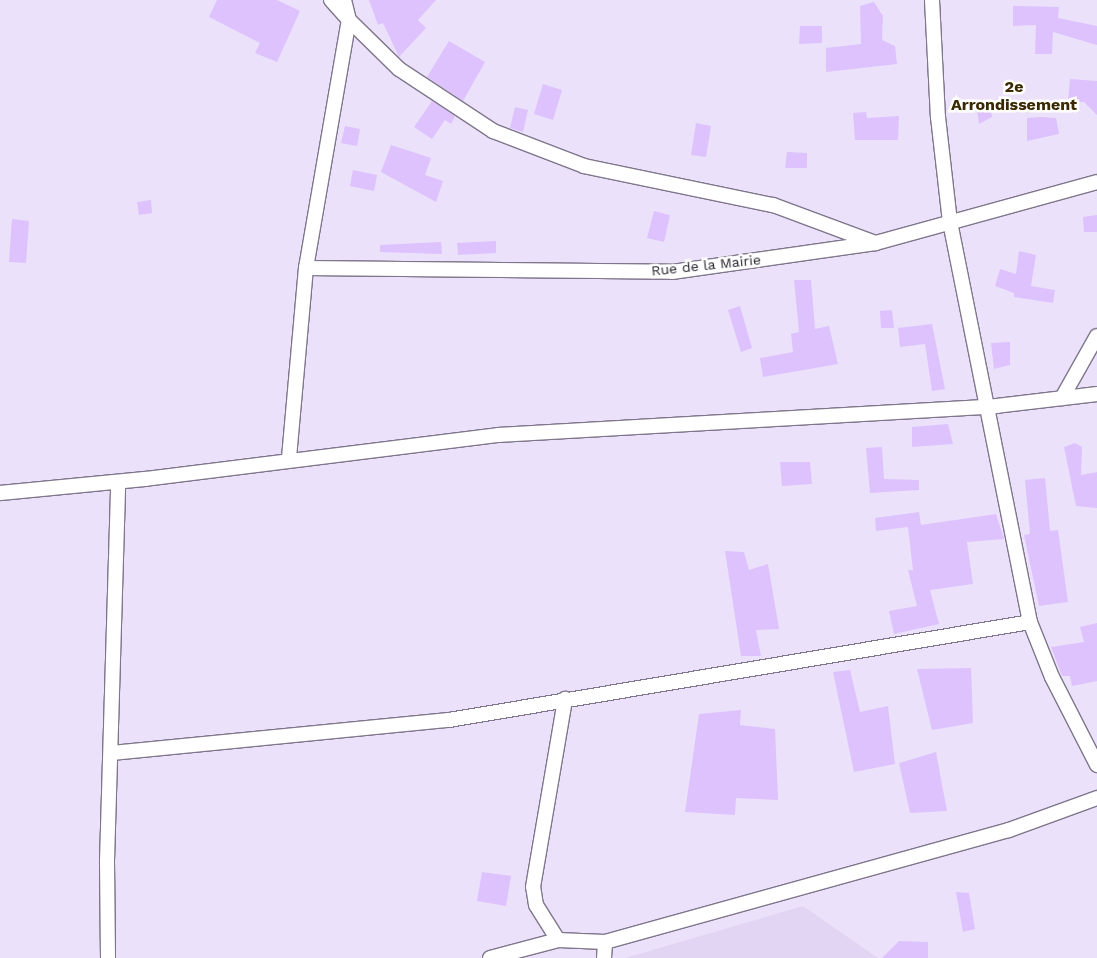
<!DOCTYPE html>
<html>
<head>
<meta charset="utf-8">
<style>
  body { margin:0 }
  #map { position:relative; width:1097px; height:958px; overflow:hidden; background:#ece1fa; font-family:"Work Sans",sans-serif }
  div>[style] { position:absolute }
  .built>* { inset:0; background:#e2d5f4 }
  .building>* { inset:0; background:#ddc2fe }
  .roads { filter:drop-shadow(1px 0 #7f768b) drop-shadow(-1px 0 #7f768b) drop-shadow(0 1px #7f768b) drop-shadow(0 -1px #7f768b) }
  .street>* { height:14px; margin:-7px; padding:0 7px; transform-origin:7px; border-radius:7px; background:#fff }
  span { translate:-50% -50%; white-space:nowrap; text-align:center; line-height:1.15; -webkit-text-stroke:5px #fff; paint-order:stroke }
  .street-label { font-size:14px; color:#27242c }
  .quarter-label { font-size:16px; color:#392800; font-weight:700 }
</style>
</head>
<body>
<div id="map">
  <div class="built">
    <div style="clip-path:polygon(803px 906px,878px 958px,625px 958px)"></div>
  </div>
  <div class="building">
    <div style="clip-path:polygon(217px 0,277px 0,300px 11px,277px 62px,255px 53px,260px 43px,209px 17px)"></div>
    <div style="clip-path:polygon(369px 0,436px 0,418px 20px,426px 28px,399px 57px,383px 23px,378px 25px)"></div>
    <div style="clip-path:polygon(874px 2px,883px 16px,882px 40px,895px 46px,897px 64px,826px 72px,826px 48px,861px 44px,860px 6px)"></div>
    <div style="clip-path:polygon(1013px 6px,1059px 7px,1058px 18px,1097px 26px,1097px 45px,1053px 32px,1052px 54px,1035px 54px,1036px 25px,1013px 26px)"></div>
    <div style="clip-path:polygon(800px 26px,822px 26px,822px 43px,799px 44px)"></div>
    <div style="clip-path:polygon(449px 41px,485px 62px,463px 101px,427px 77px)"></div>
    <div style="clip-path:polygon(1070px 79px,1097px 81px,1097px 115px,1084px 102px,1068px 102px)"></div>
    <div style="clip-path:polygon(543px 84px,562px 90px,553px 120px,534px 114px)"></div>
    <div style="clip-path:polygon(432px 101px,455px 116px,451px 124px,445px 120px,432px 139px,414px 127px)"></div>
    <div style="clip-path:polygon(515px 107px,528px 110px,523px 132px,510px 128px)"></div>
    <div style="clip-path:polygon(990px 107px,992px 117px,979px 124px,977px 109px)"></div>
    <div style="clip-path:polygon(866px 112px,867px 118px,899px 116px,898px 140px,855px 140px,853px 113px)"></div>
    <div style="clip-path:polygon(1042px 117px,1056px 118px,1059px 134px,1027px 141px,1027px 118px)"></div>
    <div style="clip-path:polygon(696px 123px,711px 126px,706px 157px,691px 155px)"></div>
    <div style="clip-path:polygon(345px 126px,360px 129px,357px 146px,341px 143px)"></div>
    <div style="clip-path:polygon(391px 145px,431px 158px,425px 175px,443px 181px,436px 202px,381px 172px)"></div>
    <div style="clip-path:polygon(787px 152px,807px 153px,807px 168px,785px 168px)"></div>
    <div style="clip-path:polygon(353px 170px,377px 175px,374px 191px,350px 186px)"></div>
    <div style="clip-path:polygon(151px 200px,152px 213px,139px 215px,137px 202px)"></div>
    <div style="clip-path:polygon(654px 211px,670px 215px,664px 242px,647px 238px)"></div>
    <div style="clip-path:polygon(1097px 215px,1097px 232px,1084px 232px,1083px 217px)"></div>
    <div style="clip-path:polygon(12px 219px,29px 221px,26px 263px,9px 262px)"></div>
    <div style="clip-path:polygon(496px 241px,496px 253px,458px 255px,457px 243px)"></div>
    <div style="clip-path:polygon(441px 242px,442px 254px,380px 252px,380px 245px)"></div>
    <div style="clip-path:polygon(1019px 251px,1036px 255px,1031px 286px,1055px 290px,1053px 303px,1014px 297px,1014px 293px,995px 286px,1000px 269px,1016px 274px)"></div>
    <div style="clip-path:polygon(794px 280px,811px 280px,815px 329px,829px 326px,838px 364px,763px 377px,760px 358px,793px 352px,791px 334px,799px 332px)"></div>
    <div style="clip-path:polygon(740px 306px,752px 348px,741px 352px,728px 310px)"></div>
    <div style="clip-path:polygon(892px 310px,894px 328px,881px 328px,880px 311px)"></div>
    <div style="clip-path:polygon(932px 324px,945px 389px,932px 391px,925px 344px,900px 347px,898px 328px)"></div>
    <div style="clip-path:polygon(1010px 342px,1010px 365px,994px 369px,991px 343px)"></div>
    <div style="clip-path:polygon(948px 424px,953px 444px,912px 447px,912px 427px)"></div>
    <div style="clip-path:polygon(1075px 443px,1082px 447px,1081px 475px,1097px 472px,1097px 508px,1076px 506px,1064px 447px)"></div>
    <div style="clip-path:polygon(882px 447px,884px 479px,919px 480px,919px 490px,870px 493px,866px 448px)"></div>
    <div style="clip-path:polygon(780px 462px,810px 462px,812px 484px,782px 486px)"></div>
    <div style="clip-path:polygon(1045px 478px,1050px 531px,1058px 530px,1068px 602px,1039px 606px,1024px 535px,1030px 534px,1025px 480px)"></div>
    <div style="clip-path:polygon(919px 512px,921px 525px,996px 514px,1004px 539px,967px 542px,973px 584px,930px 590px,939px 624px,894px 634px,889px 611px,917px 606px,908px 570px,913px 570px,908px 527px,876px 531px,875px 518px)"></div>
    <div style="clip-path:polygon(725px 551px,744px 552px,749px 570px,768px 564px,779px 629px,756px 630px,761px 656px,741px 656px)"></div>
    <div style="clip-path:polygon(1097px 623px,1097px 681px,1072px 686px,1070px 676px,1062px 676px,1051px 647px,1084px 642px,1080px 627px)"></div>
    <div style="clip-path:polygon(971px 668px,973px 723px,932px 730px,917px 669px)"></div>
    <div style="clip-path:polygon(850px 670px,860px 712px,888px 706px,895px 764px,854px 772px,833px 672px)"></div>
    <div style="clip-path:polygon(741px 710px,740px 725px,775px 729px,778px 800px,736px 798px,735px 815px,685px 812px,699px 714px)"></div>
    <div style="clip-path:polygon(936px 752px,947px 811px,910px 813px,899px 763px)"></div>
    <div style="clip-path:polygon(482px 872px,511px 876px,506px 906px,477px 901px)"></div>
    <div style="clip-path:polygon(956px 892px,969px 893px,975px 929px,963px 932px)"></div>
    <div style="clip-path:polygon(899px 941px,928px 942px,928px 958px,882px 958px)"></div>
  </div>
  <div class="roads">
    <div class="street">
      <div style="left:344px;top:0;width:21px;rotate:76deg"></div>
      <div style="left:349px;top:20px;width:70px;rotate:44.4deg"></div>
      <div style="left:399px;top:69px;width:113px;rotate:33.4deg"></div>
      <div style="left:493px;top:131px;width:97px;rotate:21deg"></div>
      <div style="left:584px;top:166px;width:193px;rotate:11.7deg"></div>
      <div style="left:773px;top:205px;width:109px;rotate:20.4deg"></div>
      <div style="left:932px;top:0;width:117px;rotate:87.1deg"></div>
      <div style="left:938px;top:117px;width:106px;rotate:83.5deg"></div>
      <div style="left:950px;top:222px;width:408px;rotate:78.7deg"></div>
      <div style="left:1030px;top:622px;width:59px;rotate:68.2deg"></div>
      <div style="left:1052px;top:677px;width:99px;rotate:62.9deg"></div>
      <div style="left:306px;top:268px;width:366px;rotate:0.6deg"></div>
      <div style="left:672px;top:272px;width:206px;rotate:-8.1deg"></div>
      <div style="left:876px;top:243px;width:229px;rotate:-15.4deg"></div>
      <div style="left:1062px;top:398px;width:71px;rotate:-60.6deg"></div>
      <div style="left:289px;top:458px;width:191px;rotate:-84.9deg"></div>
      <div style="left:306px;top:268px;width:252px;rotate:-80.2deg"></div>
      <div style="left:349px;top:20px;width:27px;rotate:-132deg"></div>
      <div style="left:0;top:493px;width:146px;rotate:-5.5deg"></div>
      <div style="left:145px;top:479px;width:356px;rotate:-7.1deg"></div>
      <div style="left:498px;top:435px;width:491px;rotate:-3.3deg"></div>
      <div style="left:988px;top:407px;width:110px;rotate:-6.8deg"></div>
      <div style="left:111px;top:753px;width:340px;rotate:-5.6deg"></div>
      <div style="left:449px;top:720px;width:589px;rotate:-9.57deg"></div>
      <div style="left:558px;top:940px;width:41px;rotate:-122.2deg"></div>
      <div style="left:536px;top:905px;width:18px;rotate:-99deg"></div>
      <div style="left:533px;top:887px;width:191px;rotate:-80.3deg"></div>
      <div style="left:108px;top:958px;width:97px;rotate:-90.6deg"></div>
      <div style="left:107px;top:861px;width:379px;rotate:-88.3deg"></div>
      <div style="left:490px;top:958px;width:70px;rotate:-14.8deg"></div>
      <div style="left:558px;top:940px;width:47px;rotate:2.4deg"></div>
      <div style="left:605px;top:942px;width:419px;rotate:-15.5deg"></div>
      <div style="left:1009px;top:830px;width:94px;rotate:-20deg"></div>
      <div style="left:604px;top:958px;width:16px;rotate:-86deg"></div>
    </div>
  </div>
  <div class="street-label">
    <span style="left:706px;top:265px;rotate:-6deg">Rue de la Mairie</span>
  </div>
  <div class="quarter-label">
    <span style="left:1014px;top:96px">2e<br>Arrondissement</span>
  </div>
</div>
</body>
</html>
